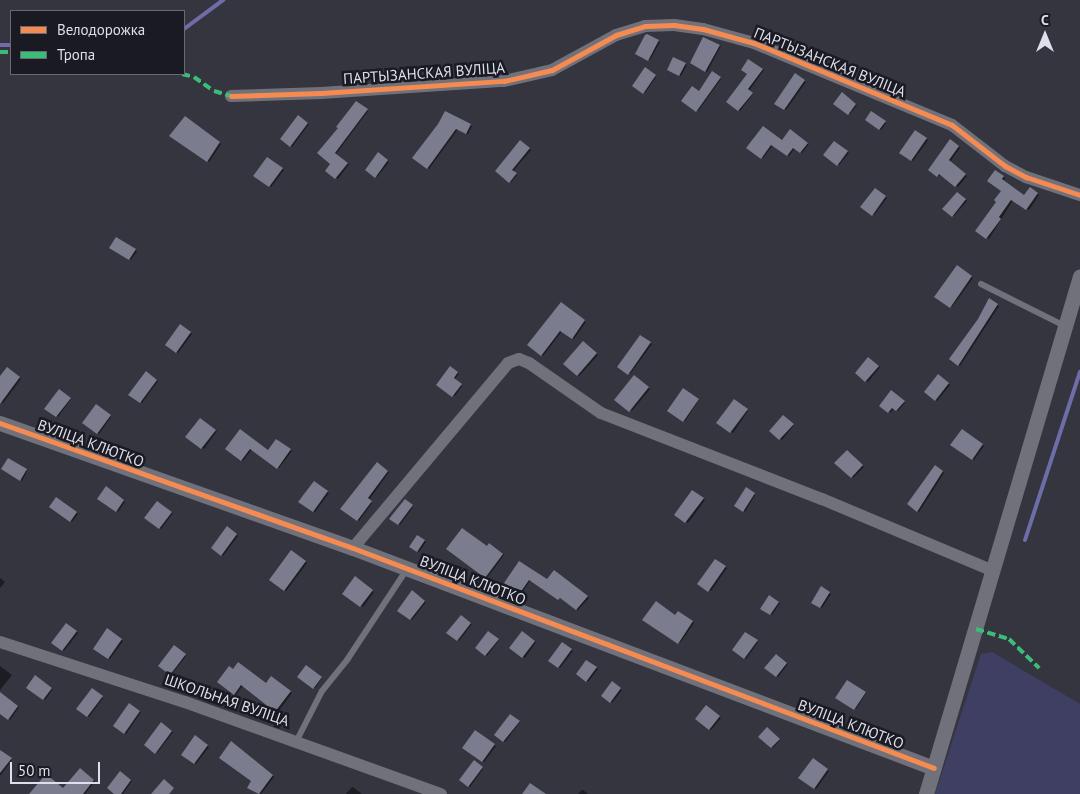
<!DOCTYPE html>
<html>
<head>
<meta charset="utf-8">
<style>
  body { margin:0 }
  #map { position:relative; width:1080px; height:794px; overflow:hidden; background:#353540; font-family:"PT Sans",sans-serif }
  div>[style] { position:absolute }
  .green>* { inset:0; background:#3f3f63 }
  .shadow>* { inset:0; background:#0007 }
  .stream>* { height:4px; margin:-2px; padding:0 2px; transform-origin:2px; border-radius:2px; background:#6e6da9 }
  .building>* { inset:0; background:#7c7c8f }
  .service>* { height:6px; margin:-3px; padding:0 3px; transform-origin:3px; border-radius:3px; background:#71717b }
  .minor>* { height:12px; margin:-6px; padding:0 6px; transform-origin:6px; border-radius:6px; background:#71717b }
  .tertiary>* { height:15px; margin:-7.5px; padding:0 7.5px; transform-origin:7.5px; border-radius:7.5px; background:#71717b }
  .quiet>* { height:4px; margin-top:-2px; transform-origin:0; background:repeating-linear-gradient(90deg,#3abd76 0 8px,transparent 0 12px) }
  .cycleway>* { height:5px; margin:-2.5px; padding:0 2.5px; transform-origin:2.5px; border-radius:2.5px; background:#f68b52 }
  span { translate:-50% -50%; white-space:nowrap; text-align:center; line-height:1.15; -webkit-text-stroke:5px #1a1a23; paint-order:stroke }
  .street-label { font-size:15px; color:#dfdfec }
  .legend { position:absolute; left:10px; top:10px; width:175px; height:65px; box-sizing:border-box; background:#1a1a23; border:1px solid #696973; margin:0; padding:6px 9px; list-style:none; font-size:15px; color:#dfdfec }
  .legend li { display:flex; align-items:center; gap:10px; height:25px }
  .legend b { width:25px; border:1px solid #696973 }
  .north { position:absolute; left:1020px; top:10px; width:50px; height:50px; -webkit-text-stroke:4px #1a1a23; paint-order:stroke; rotate:0deg; font-size:14px; font-weight:700; line-height:20px; text-align:center; color:#dfdfec }
  .north::after { content:''; display:block; margin:auto; width:18px; height:22px; background:#dfdfec; clip-path:polygon(50% 0,100% 100%,50% 72%,0 100%) }
  .scale { position:absolute; left:10px; top:762px; width:90px; height:22px; box-sizing:border-box; border:2px solid #dfdfec; border-top:0; padding-left:6px; font-size:15px; line-height:18px; white-space:nowrap; color:#dfdfec; -webkit-text-stroke:4px #1a1a23; paint-order:stroke }
</style>
</head>
<body>
<div id="map">
  <div class="green">
    <div style="clip-path:polygon(992px 652px,1080px 704px,1080px 794px,935px 794px,981px 654px)"></div>
  </div>
  <div class="shadow">
    <div style="clip-path:polygon(647px 36px,660px 42px,650px 60px,637px 53px)"></div>
    <div style="clip-path:polygon(704px 39px,721px 46px,707px 72px,692px 62px)"></div>
    <div style="clip-path:polygon(674px 58px,687px 65px,681px 76px,668px 69px)"></div>
    <div style="clip-path:polygon(749px 60px,764px 70px,749px 91px,753px 94px,740px 111px,728px 102px,749px 74px)"></div>
    <div style="clip-path:polygon(646px 69px,656px 77px,645px 93px,634px 86px)"></div>
    <div style="clip-path:polygon(712px 73px,721px 79px,698px 111px,683px 101px,699px 92px)"></div>
    <div style="clip-path:polygon(796px 75px,806px 82px,786px 110px,776px 104px)"></div>
    <div style="clip-path:polygon(842px 94px,857px 105px,850px 114px,835px 103px)"></div>
    <div style="clip-path:polygon(356px 102px,368px 111px,336px 154px,349px 164px,338px 179px,327px 171px,332px 164px,340px 127px)"></div>
    <div style="clip-path:polygon(445px 112px,472px 126px,468px 134px,458px 129px,429px 169px,414px 158px,439px 125px)"></div>
    <div style="clip-path:polygon(872px 113px,886px 123px,881px 130px,867px 120px)"></div>
    <div style="clip-path:polygon(185px 117px,221px 144px,209px 162px,171px 136px)"></div>
    <div style="clip-path:polygon(298px 117px,309px 124px,292px 147px,282px 139px)"></div>
    <div style="clip-path:polygon(790px 131px,809px 144px,802px 153px,795px 148px,789px 156px,773px 145px,763px 158px,748px 148px,782px 141px)"></div>
    <div style="clip-path:polygon(915px 132px,928px 140px,913px 161px,901px 153px)"></div>
    <div style="clip-path:polygon(520px 141px,531px 150px,513px 171px,517px 175px,511px 182px,496px 171px)"></div>
    <div style="clip-path:polygon(950px 141px,960px 148px,950px 162px,967px 176px,958px 187px,941px 174px,939px 176px,929px 169px)"></div>
    <div style="clip-path:polygon(835px 142px,849px 153px,839px 165px,825px 155px)"></div>
    <div style="clip-path:polygon(379px 154px,389px 162px,377px 177px,367px 170px)"></div>
    <div style="clip-path:polygon(268px 158px,284px 170px,271px 187px,255px 176px)"></div>
    <div style="clip-path:polygon(996px 171px,1005px 178px,1003px 181px,1025px 197px,1030px 189px,1039px 195px,1029px 210px,1013px 200px,989px 239px,977px 231px,998px 201px,1002px 190px)"></div>
    <div style="clip-path:polygon(875px 189px,887px 198px,874px 215px,862px 206px)"></div>
    <div style="clip-path:polygon(957px 193px,967px 201px,954px 216px,944px 209px)"></div>
    <div style="clip-path:polygon(117px 239px,137px 251px,131px 260px,111px 247px)"></div>
    <div style="clip-path:polygon(957px 266px,973px 278px,952px 307px,936px 296px)"></div>
    <div style="clip-path:polygon(989px 300px,999px 306px,960px 366px,950px 359px,979px 319px)"></div>
    <div style="clip-path:polygon(562px 303px,586px 322px,574px 339px,562px 331px,543px 356px,529px 345px)"></div>
    <div style="clip-path:polygon(180px 326px,192px 334px,178px 353px,167px 345px)"></div>
    <div style="clip-path:polygon(641px 336px,652px 344px,630px 374px,619px 366px)"></div>
    <div style="clip-path:polygon(585px 343px,598px 355px,579px 376px,565px 364px)"></div>
    <div style="clip-path:polygon(869px 358px,880px 367px,868px 382px,856px 373px)"></div>
    <div style="clip-path:polygon(450px 368px,459px 374px,454px 380px,462px 386px,455px 396px,438px 385px)"></div>
    <div style="clip-path:polygon(7px 369px,21px 379px,3px 403px,0 401px,0 378px)"></div>
    <div style="clip-path:polygon(146px 373px,158px 381px,142px 403px,130px 395px)"></div>
    <div style="clip-path:polygon(938px 376px,950px 385px,937px 401px,925px 392px)"></div>
    <div style="clip-path:polygon(634px 377px,650px 389px,632px 411px,616px 400px)"></div>
    <div style="clip-path:polygon(683px 389px,699px 400px,685px 421px,669px 410px)"></div>
    <div style="clip-path:polygon(59px 391px,71px 399px,58px 417px,46px 408px)"></div>
    <div style="clip-path:polygon(893px 393px,905px 403px,898px 411px,894px 408px,890px 413px,881px 405px)"></div>
    <div style="clip-path:polygon(734px 401px,748px 411px,733px 433px,718px 422px)"></div>
    <div style="clip-path:polygon(96px 406px,111px 417px,99px 434px,84px 423px)"></div>
    <div style="clip-path:polygon(785px 417px,794px 425px,782px 440px,771px 431px)"></div>
    <div style="clip-path:polygon(200px 419px,217px 431px,204px 449px,187px 437px)"></div>
    <div style="clip-path:polygon(240px 430px,269px 451px,277px 440px,292px 451px,279px 468px,252px 449px,243px 461px,227px 449px)"></div>
    <div style="clip-path:polygon(963px 430px,984px 446px,974px 460px,952px 444px)"></div>
    <div style="clip-path:polygon(849px 452px,864px 467px,853px 478px,836px 463px)"></div>
    <div style="clip-path:polygon(8px 460px,27px 471px,22px 481px,2px 469px)"></div>
    <div style="clip-path:polygon(377px 464px,389px 472px,369px 500px,372px 503px,359px 521px,341px 508px)"></div>
    <div style="clip-path:polygon(935px 467px,944px 473px,919px 512px,908px 504px)"></div>
    <div style="clip-path:polygon(314px 483px,329px 493px,315px 512px,300px 502px)"></div>
    <div style="clip-path:polygon(106px 488px,125px 502px,118px 512px,99px 498px)"></div>
    <div style="clip-path:polygon(746px 489px,755px 495px,745px 512px,735px 506px)"></div>
    <div style="clip-path:polygon(693px 491px,705px 500px,688px 523px,676px 515px)"></div>
    <div style="clip-path:polygon(57px 499px,78px 514px,72px 522px,51px 507px)"></div>
    <div style="clip-path:polygon(405px 501px,413px 507px,400px 525px,391px 518px)"></div>
    <div style="clip-path:polygon(158px 502px,173px 513px,161px 529px,146px 518px)"></div>
    <div style="clip-path:polygon(227px 528px,238px 536px,223px 556px,212px 548px)"></div>
    <div style="clip-path:polygon(418px 537px,426px 542px,419px 552px,411px 547px)"></div>
    <div style="clip-path:polygon(490px 545px,504px 555px,487px 578px,448px 549px,488px 548px)"></div>
    <div style="clip-path:polygon(291px 552px,307px 563px,286px 591px,270px 580px)"></div>
    <div style="clip-path:polygon(715px 560px,727px 568px,711px 591px,699px 583px)"></div>
    <div style="clip-path:polygon(519px 563px,547px 581px,554px 571px,589px 598px,578px 610px,531px 579px,522px 593px,506px 583px)"></div>
    <div style="clip-path:polygon(0 578px,5px 582px,0 588px)"></div>
    <div style="clip-path:polygon(355px 578px,374px 592px,363px 607px,344px 593px)"></div>
    <div style="clip-path:polygon(822px 588px,831px 594px,822px 608px,813px 602px)"></div>
    <div style="clip-path:polygon(413px 592px,426px 602px,412px 620px,398px 611px)"></div>
    <div style="clip-path:polygon(769px 597px,780px 603px,772px 615px,762px 609px)"></div>
    <div style="clip-path:polygon(678px 613px,694px 623px,680px 643px,644px 620px,676px 617px)"></div>
    <div style="clip-path:polygon(461px 616px,472px 624px,459px 641px,448px 633px)"></div>
    <div style="clip-path:polygon(67px 624px,78px 633px,64px 651px,53px 643px)"></div>
    <div style="clip-path:polygon(108px 630px,123px 641px,110px 659px,95px 648px)"></div>
    <div style="clip-path:polygon(489px 632px,499px 640px,487px 656px,477px 648px)"></div>
    <div style="clip-path:polygon(522px 632px,536px 642px,525px 658px,511px 648px)"></div>
    <div style="clip-path:polygon(746px 633px,758px 642px,746px 659px,733px 650px)"></div>
    <div style="clip-path:polygon(562px 643px,573px 651px,560px 668px,550px 661px)"></div>
    <div style="clip-path:polygon(174px 647px,186px 656px,172px 674px,160px 665px)"></div>
    <div style="clip-path:polygon(776px 655px,788px 664px,778px 677px,766px 668px)"></div>
    <div style="clip-path:polygon(587px 661px,598px 669px,588px 682px,578px 674px)"></div>
    <div style="clip-path:polygon(0 666px,12px 675px,0 690px)"></div>
    <div style="clip-path:polygon(306px 667px,322px 678px,315px 688px,299px 677px)"></div>
    <div style="clip-path:polygon(35px 677px,53px 689px,45px 700px,27px 687px)"></div>
    <div style="clip-path:polygon(271px 678px,292px 693px,278px 712px,243px 685px,236px 695px,219px 682px,266px 684px)"></div>
    <div style="clip-path:polygon(847px 681px,866px 693px,856px 709px,837px 697px)"></div>
    <div style="clip-path:polygon(612px 683px,622px 690px,612px 703px,603px 696px)"></div>
    <div style="clip-path:polygon(92px 690px,103px 698px,89px 717px,78px 708px)"></div>
    <div style="clip-path:polygon(4px 697px,19px 707px,10px 720px,0 712px,0 703px)"></div>
    <div style="clip-path:polygon(130px 704px,141px 712px,126px 734px,114px 726px)"></div>
    <div style="clip-path:polygon(706px 707px,721px 718px,711px 730px,697px 718px)"></div>
    <div style="clip-path:polygon(511px 716px,520px 722px,505px 742px,496px 735px)"></div>
    <div style="clip-path:polygon(161px 724px,173px 732px,157px 753px,145px 745px)"></div>
    <div style="clip-path:polygon(768px 730px,780px 740px,773px 748px,760px 737px)"></div>
    <div style="clip-path:polygon(475px 731px,496px 746px,484px 762px,464px 747px)"></div>
    <div style="clip-path:polygon(195px 737px,209px 747px,196px 764px,182px 755px)"></div>
    <div style="clip-path:polygon(231px 743px,274px 777px,261px 794px,248px 787px,253px 781px)"></div>
    <div style="clip-path:polygon(2px 752px,12px 760px,0 776px,0 755px)"></div>
    <div style="clip-path:polygon(813px 759px,829px 771px,816px 789px,800px 778px)"></div>
    <div style="clip-path:polygon(474px 762px,483px 769px,470px 787px,461px 780px)"></div>
    <div style="clip-path:polygon(80px 769px,95px 781px,85px 794px,31px 794px,63px 790px)"></div>
    <div style="clip-path:polygon(120px 773px,132px 781px,123px 794px,116px 794px)"></div>
    <div style="clip-path:polygon(352px 787px,353px 787px,362px 794px,346px 794px)"></div>
    <div style="clip-path:polygon(582px 790px,583px 790px,588px 794px,578px 794px)"></div>
  </div>
  <div class="stream">
    <div style="left:184px;top:29px;width:49px;rotate:-36.6deg"></div>
    <div style="left:0;top:45px;width:11px"></div>
    <div style="left:1025px;top:540px;width:177px;rotate:-71.9deg"></div>
  </div>
  <div class="building">
    <div style="clip-path:polygon(647px 34px,659px 40px,648px 61px,635px 54px,645px 35px)"></div>
    <div style="clip-path:polygon(703px 37px,720px 45px,705px 72px,690px 63px)"></div>
    <div style="clip-path:polygon(673px 57px,686px 63px,679px 76px,667px 70px)"></div>
    <div style="clip-path:polygon(748px 59px,763px 69px,748px 89px,753px 93px,738px 111px,726px 102px,747px 74px,741px 70px)"></div>
    <div style="clip-path:polygon(645px 67px,656px 75px,643px 94px,632px 86px)"></div>
    <div style="clip-path:polygon(712px 71px,721px 77px,696px 112px,681px 101px,692px 86px,699px 91px)"></div>
    <div style="clip-path:polygon(795px 73px,805px 80px,784px 110px,774px 104px)"></div>
    <div style="clip-path:polygon(842px 92px,856px 104px,848px 115px,833px 104px)"></div>
    <div style="clip-path:polygon(356px 101px,368px 109px,335px 153px,348px 163px,335px 179px,325px 171px,330px 164px,317px 153px,338px 128px,336px 127px)"></div>
    <div style="clip-path:polygon(445px 111px,471px 124px,466px 134px,456px 129px,427px 169px,412px 158px,438px 124px)"></div>
    <div style="clip-path:polygon(871px 111px,886px 121px,879px 130px,865px 120px)"></div>
    <div style="clip-path:polygon(298px 115px,308px 123px,290px 147px,280px 139px)"></div>
    <div style="clip-path:polygon(185px 116px,220px 142px,207px 162px,169px 136px)"></div>
    <div style="clip-path:polygon(763px 126px,782px 140px,790px 129px,808px 143px,800px 153px,793px 148px,787px 156px,771px 145px,761px 159px,746px 148px)"></div>
    <div style="clip-path:polygon(915px 130px,927px 138px,911px 161px,899px 153px)"></div>
    <div style="clip-path:polygon(950px 139px,959px 146px,949px 160px,966px 174px,955px 187px,939px 174px,937px 177px,928px 170px)"></div>
    <div style="clip-path:polygon(520px 140px,530px 148px,512px 170px,517px 173px,509px 183px,495px 171px)"></div>
    <div style="clip-path:polygon(834px 141px,848px 151px,837px 166px,823px 155px)"></div>
    <div style="clip-path:polygon(378px 152px,388px 160px,375px 178px,365px 170px)"></div>
    <div style="clip-path:polygon(267px 157px,283px 168px,269px 187px,253px 176px)"></div>
    <div style="clip-path:polygon(995px 170px,1004px 176px,1002px 179px,1024px 195px,1030px 187px,1038px 193px,1026px 210px,1011px 200px,999px 217px,1001px 219px,986px 239px,975px 231px,996px 202px,994px 200px,1001px 191px,987px 181px)"></div>
    <div style="clip-path:polygon(875px 188px,886px 196px,872px 216px,860px 207px)"></div>
    <div style="clip-path:polygon(957px 192px,966px 199px,952px 217px,942px 209px)"></div>
    <div style="clip-path:polygon(116px 237px,136px 249px,129px 260px,109px 248px)"></div>
    <div style="clip-path:polygon(957px 265px,972px 276px,950px 308px,934px 297px)"></div>
    <div style="clip-path:polygon(989px 298px,998px 304px,958px 366px,949px 359px,978px 319px)"></div>
    <div style="clip-path:polygon(561px 302px,585px 320px,572px 339px,560px 331px,541px 356px,527px 345px)"></div>
    <div style="clip-path:polygon(180px 324px,191px 332px,176px 353px,165px 345px)"></div>
    <div style="clip-path:polygon(640px 335px,651px 342px,628px 375px,617px 367px)"></div>
    <div style="clip-path:polygon(583px 341px,597px 353px,577px 376px,563px 364px)"></div>
    <div style="clip-path:polygon(868px 357px,879px 366px,865px 382px,855px 373px)"></div>
    <div style="clip-path:polygon(450px 366px,458px 372px,454px 378px,462px 384px,452px 397px,436px 385px)"></div>
    <div style="clip-path:polygon(7px 367px,20px 377px,0 404px,0 376px)"></div>
    <div style="clip-path:polygon(146px 371px,157px 380px,140px 403px,128px 395px)"></div>
    <div style="clip-path:polygon(938px 374px,949px 383px,935px 401px,924px 392px)"></div>
    <div style="clip-path:polygon(634px 375px,649px 387px,629px 412px,614px 400px)"></div>
    <div style="clip-path:polygon(683px 388px,699px 399px,683px 422px,667px 411px)"></div>
    <div style="clip-path:polygon(59px 389px,71px 398px,56px 417px,44px 409px)"></div>
    <div style="clip-path:polygon(891px 390px,905px 401px,896px 411px,892px 408px,888px 413px,879px 406px)"></div>
    <div style="clip-path:polygon(734px 399px,748px 409px,730px 433px,716px 423px)"></div>
    <div style="clip-path:polygon(96px 404px,111px 415px,97px 434px,82px 423px)"></div>
    <div style="clip-path:polygon(783px 415px,794px 424px,779px 440px,769px 431px)"></div>
    <div style="clip-path:polygon(200px 418px,216px 430px,201px 449px,185px 437px)"></div>
    <div style="clip-path:polygon(240px 429px,268px 450px,276px 439px,291px 449px,277px 469px,250px 449px,241px 461px,225px 449px)"></div>
    <div style="clip-path:polygon(962px 429px,983px 444px,972px 460px,950px 445px)"></div>
    <div style="clip-path:polygon(847px 450px,863px 465px,851px 478px,834px 463px)"></div>
    <div style="clip-path:polygon(8px 458px,27px 469px,20px 481px,1px 469px)"></div>
    <div style="clip-path:polygon(377px 462px,388px 471px,368px 498px,372px 501px,357px 521px,340px 509px)"></div>
    <div style="clip-path:polygon(935px 465px,943px 471px,917px 512px,907px 504px)"></div>
    <div style="clip-path:polygon(314px 481px,328px 491px,313px 512px,298px 502px)"></div>
    <div style="clip-path:polygon(106px 486px,124px 500px,116px 512px,97px 499px)"></div>
    <div style="clip-path:polygon(746px 487px,755px 493px,743px 512px,734px 506px)"></div>
    <div style="clip-path:polygon(692px 490px,704px 498px,685px 523px,674px 515px)"></div>
    <div style="clip-path:polygon(56px 497px,77px 512px,70px 522px,49px 507px)"></div>
    <div style="clip-path:polygon(405px 499px,413px 505px,398px 525px,389px 519px)"></div>
    <div style="clip-path:polygon(157px 501px,172px 512px,159px 529px,144px 518px)"></div>
    <div style="clip-path:polygon(227px 526px,237px 534px,221px 556px,211px 548px)"></div>
    <div style="clip-path:polygon(462px 528px,487px 546px,489px 543px,503px 554px,485px 578px,446px 549px)"></div>
    <div style="clip-path:polygon(417px 535px,425px 540px,417px 552px,409px 547px)"></div>
    <div style="clip-path:polygon(291px 550px,306px 561px,284px 591px,269px 580px)"></div>
    <div style="clip-path:polygon(715px 559px,726px 566px,708px 592px,697px 584px)"></div>
    <div style="clip-path:polygon(519px 561px,547px 579px,554px 570px,588px 596px,576px 610px,560px 598px,558px 600px,529px 580px,520px 593px,504px 583px)"></div>
    <div style="clip-path:polygon(355px 576px,373px 590px,360px 607px,342px 594px)"></div>
    <div style="clip-path:polygon(821px 586px,830px 592px,820px 608px,811px 603px)"></div>
    <div style="clip-path:polygon(412px 590px,425px 601px,410px 620px,397px 611px)"></div>
    <div style="clip-path:polygon(769px 595px,779px 602px,770px 615px,760px 609px)"></div>
    <div style="clip-path:polygon(656px 601px,675px 615px,678px 611px,693px 621px,678px 644px,642px 620px)"></div>
    <div style="clip-path:polygon(461px 615px,471px 623px,457px 641px,446px 633px)"></div>
    <div style="clip-path:polygon(66px 623px,77px 631px,62px 651px,51px 643px)"></div>
    <div style="clip-path:polygon(107px 628px,122px 639px,108px 659px,93px 649px)"></div>
    <div style="clip-path:polygon(488px 631px,499px 639px,485px 656px,475px 648px)"></div>
    <div style="clip-path:polygon(522px 631px,535px 641px,522px 658px,509px 648px)"></div>
    <div style="clip-path:polygon(745px 632px,758px 640px,744px 659px,732px 650px)"></div>
    <div style="clip-path:polygon(562px 642px,572px 649px,558px 668px,548px 661px)"></div>
    <div style="clip-path:polygon(174px 645px,186px 654px,170px 675px,158px 666px)"></div>
    <div style="clip-path:polygon(776px 654px,787px 663px,776px 677px,764px 668px)"></div>
    <div style="clip-path:polygon(586px 660px,597px 667px,586px 682px,576px 674px)"></div>
    <div style="clip-path:polygon(238px 662px,266px 683px,271px 676px,291px 691px,275px 712px,241px 685px,234px 695px,217px 682px,229px 666px,233px 669px)"></div>
    <div style="clip-path:polygon(306px 665px,322px 677px,313px 689px,297px 677px)"></div>
    <div style="clip-path:polygon(35px 675px,52px 688px,43px 700px,26px 688px)"></div>
    <div style="clip-path:polygon(847px 680px,866px 692px,854px 710px,835px 698px)"></div>
    <div style="clip-path:polygon(612px 681px,621px 688px,610px 703px,601px 696px)"></div>
    <div style="clip-path:polygon(92px 688px,103px 696px,87px 717px,76px 709px)"></div>
    <div style="clip-path:polygon(0 692px,18px 706px,8px 720px,0 714px)"></div>
    <div style="clip-path:polygon(129px 703px,140px 711px,124px 734px,113px 726px)"></div>
    <div style="clip-path:polygon(706px 705px,720px 716px,709px 730px,695px 719px)"></div>
    <div style="clip-path:polygon(510px 714px,520px 721px,503px 742px,494px 735px)"></div>
    <div style="clip-path:polygon(161px 722px,172px 731px,155px 754px,144px 745px)"></div>
    <div style="clip-path:polygon(767px 727px,780px 739px,771px 748px,758px 737px)"></div>
    <div style="clip-path:polygon(475px 730px,495px 744px,482px 762px,462px 748px)"></div>
    <div style="clip-path:polygon(195px 735px,208px 745px,194px 764px,181px 755px)"></div>
    <div style="clip-path:polygon(231px 741px,273px 775px,259px 794px,247px 788px,251px 781px,219px 758px)"></div>
    <div style="clip-path:polygon(0 750px,12px 758px,0 773px)"></div>
    <div style="clip-path:polygon(813px 758px,828px 769px,814px 789px,798px 778px)"></div>
    <div style="clip-path:polygon(474px 760px,483px 767px,468px 787px,459px 780px)"></div>
    <div style="clip-path:polygon(80px 768px,94px 780px,83px 794px,29px 794px,46px 774px,63px 788px)"></div>
    <div style="clip-path:polygon(120px 771px,131px 780px,121px 794px,114px 794px,107px 788px)"></div>
    <div style="clip-path:polygon(164px 779px,174px 788px,169px 794px,151px 794px)"></div>
    <div style="clip-path:polygon(530px 783px,546px 794px,522px 794px)"></div>
  </div>
  <div class="service">
    <div style="left:981px;top:284px;width:94px;rotate:26.6deg"></div>
    <div style="left:296px;top:742px;width:57px;rotate:-63deg"></div>
    <div style="left:322px;top:691px;width:40px;rotate:-51deg"></div>
    <div style="left:347px;top:660px;width:109px;rotate:-56.6deg"></div>
  </div>
  <div class="minor">
    <div style="left:231px;top:96px;width:90px;rotate:-1.9deg"></div>
    <div style="left:321px;top:93px;width:183px;rotate:-3.8deg"></div>
    <div style="left:504px;top:81px;width:49px;rotate:-12.9deg"></div>
    <div style="left:552px;top:70px;width:73px;rotate:-28.7deg"></div>
    <div style="left:616px;top:35px;width:30px;rotate:-17deg"></div>
    <div style="left:645px;top:26px;width:29px;rotate:-2deg"></div>
    <div style="left:674px;top:25px;width:29px;rotate:8deg"></div>
    <div style="left:703px;top:29px;width:53px;rotate:15.4deg"></div>
    <div style="left:754px;top:43px;width:214px;rotate:22.5deg"></div>
    <div style="left:952px;top:125px;width:67px;rotate:37.7deg"></div>
    <div style="left:1005px;top:166px;width:24px;rotate:28deg"></div>
    <div style="left:1026px;top:177px;width:57px;rotate:18.4deg"></div>
    <div style="left:353px;top:548px;width:241px;rotate:-50deg"></div>
    <div style="left:508px;top:363px;width:12px;rotate:-20deg"></div>
    <div style="left:519px;top:359px;width:11px;rotate:22deg"></div>
    <div style="left:529px;top:363px;width:88px;rotate:34.8deg"></div>
    <div style="left:601px;top:413px;width:237px;rotate:21.3deg"></div>
    <div style="left:822px;top:499px;width:186px;rotate:22.8deg"></div>
    <div style="left:0;top:642px;width:194px;rotate:18deg"></div>
    <div style="left:185px;top:702px;width:272px;rotate:19.8deg"></div>
  </div>
  <div class="tertiary">
    <div style="left:0;top:423px;width:374px;rotate:19.5deg"></div>
    <div style="left:353px;top:548px;width:621px;rotate:20.74deg"></div>
    <div style="left:926px;top:794px;width:540px;rotate:-73.44deg"></div>
  </div>
  <div class="quiet">
    <div style="left:0;top:52px;width:11px"></div>
    <div style="left:182px;top:74px;width:12px;rotate:14deg"></div>
    <div style="left:194px;top:77px;width:24px;rotate:35deg"></div>
    <div style="left:214px;top:91px;width:18px;rotate:16deg"></div>
    <div style="left:976px;top:629px;width:34px;rotate:17deg"></div>
    <div style="left:1009px;top:639px;width:42px;rotate:44deg"></div>
  </div>
  <div class="cycleway">
    <div style="left:231px;top:96px;width:90px;rotate:-1.9deg"></div>
    <div style="left:321px;top:93px;width:183px;rotate:-3.8deg"></div>
    <div style="left:504px;top:81px;width:49px;rotate:-12.9deg"></div>
    <div style="left:552px;top:70px;width:73px;rotate:-28.7deg"></div>
    <div style="left:616px;top:35px;width:30px;rotate:-17deg"></div>
    <div style="left:645px;top:26px;width:29px;rotate:-2deg"></div>
    <div style="left:674px;top:25px;width:29px;rotate:8deg"></div>
    <div style="left:703px;top:29px;width:53px;rotate:15.4deg"></div>
    <div style="left:754px;top:43px;width:214px;rotate:22.5deg"></div>
    <div style="left:952px;top:125px;width:67px;rotate:37.7deg"></div>
    <div style="left:1005px;top:166px;width:24px;rotate:28deg"></div>
    <div style="left:1026px;top:177px;width:57px;rotate:18.4deg"></div>
    <div style="left:0;top:423px;width:374px;rotate:19.5deg"></div>
    <div style="left:353px;top:548px;width:621px;rotate:20.74deg"></div>
  </div>
  <div class="street-label">
    <span style="left:830px;top:62px;rotate:22deg">ПАРТЫЗАНСКАЯ ВУЛІЦА</span>
    <span style="left:424px;top:73px;rotate:-4deg">ПАРТЫЗАНСКАЯ ВУЛІЦА</span>
    <span style="left:91px;top:443px;rotate:20deg">ВУЛІЦА КЛЮТКО</span>
    <span style="left:473px;top:580px;rotate:21deg">ВУЛІЦА КЛЮТКО</span>
    <span style="left:227px;top:700px;rotate:19deg">ШКОЛЬНАЯ ВУЛІЦА</span>
    <span style="left:851px;top:724px;rotate:21deg">ВУЛІЦА КЛЮТКО</span>
  </div>
  <ul class="legend">
  <li><b style="height:6px;background:#f68b52"></b>Велодорожка</li>
  <li><b style="height:6px;background:#3abd76"></b>Тропа</li>
  </ul>
  <div class="north">С</div>
  <div class="scale">50 m</div>
</div>
</body>
</html>
